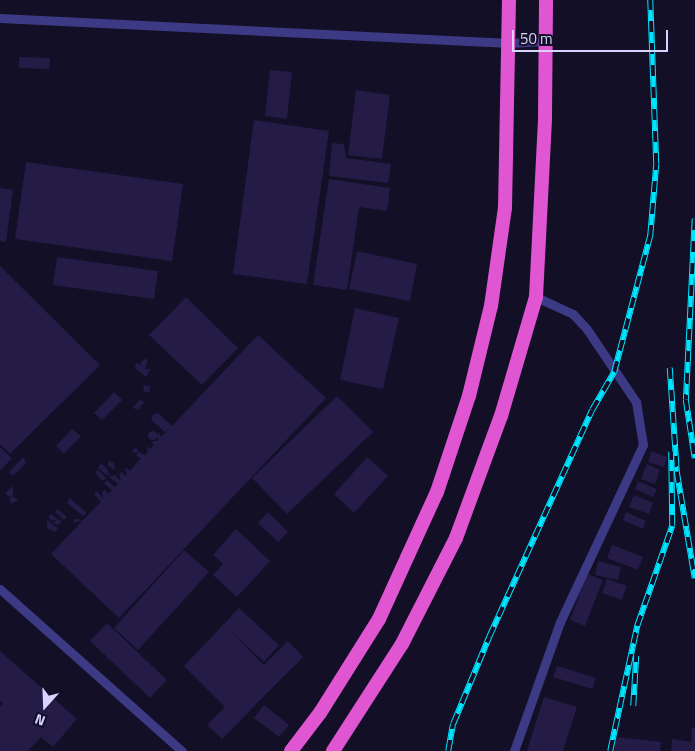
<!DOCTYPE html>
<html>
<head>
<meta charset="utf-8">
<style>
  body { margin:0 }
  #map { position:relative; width:695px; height:751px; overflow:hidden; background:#130f26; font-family:"Titillium Web",sans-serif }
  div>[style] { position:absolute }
  .building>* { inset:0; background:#241b47 }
  .round { border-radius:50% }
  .service>* { height:9px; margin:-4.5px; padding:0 4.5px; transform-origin:4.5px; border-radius:4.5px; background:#3d3a85 }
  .trunk>* { height:14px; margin:-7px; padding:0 7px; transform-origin:7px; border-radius:7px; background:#e055d1 }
  .rail>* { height:5.5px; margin-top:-2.75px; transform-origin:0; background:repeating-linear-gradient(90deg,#130f26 0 11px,#00e5ff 0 22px); box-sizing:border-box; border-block:1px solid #00e5ff }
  span { translate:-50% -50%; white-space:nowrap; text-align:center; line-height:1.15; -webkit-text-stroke:4px #130f26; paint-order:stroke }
  .north { position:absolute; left:20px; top:681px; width:50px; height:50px; -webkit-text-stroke:4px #130f26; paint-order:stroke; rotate:200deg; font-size:14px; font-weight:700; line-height:20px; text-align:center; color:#d9d4ff }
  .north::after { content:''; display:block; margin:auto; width:18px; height:22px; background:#d9d4ff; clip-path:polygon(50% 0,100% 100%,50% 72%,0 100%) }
  .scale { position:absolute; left:512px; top:30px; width:156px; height:22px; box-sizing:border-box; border:2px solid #d9d4ff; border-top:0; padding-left:6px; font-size:15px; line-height:18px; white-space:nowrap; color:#d9d4ff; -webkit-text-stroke:4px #130f26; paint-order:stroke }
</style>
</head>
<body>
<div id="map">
  <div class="building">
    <div style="clip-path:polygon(19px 57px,50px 58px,49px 69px,19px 68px)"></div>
    <div style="clip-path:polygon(270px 70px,292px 72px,287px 119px,265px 116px)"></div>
    <div style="clip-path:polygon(356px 90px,390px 95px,382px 159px,348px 155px)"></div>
    <div style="clip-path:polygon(254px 120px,329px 131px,307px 284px,233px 274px)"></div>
    <div style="clip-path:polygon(332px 143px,344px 144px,346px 158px,391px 164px,388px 183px,329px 176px)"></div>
    <div style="clip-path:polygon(26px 162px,183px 184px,172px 261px,15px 239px)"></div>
    <div style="clip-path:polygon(329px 179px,390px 188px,387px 211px,359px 207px,347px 290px,313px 285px)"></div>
    <div style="clip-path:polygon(0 188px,13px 190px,6px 242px,0 241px)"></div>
    <div style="clip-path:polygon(357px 251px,417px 264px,410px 301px,349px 289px)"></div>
    <div style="clip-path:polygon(57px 257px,158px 271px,154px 299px,53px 285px)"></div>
    <div style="clip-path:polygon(0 266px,100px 365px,10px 454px,0 444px)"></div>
    <div style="clip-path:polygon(186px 297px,238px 348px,202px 385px,149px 335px)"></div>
    <div style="clip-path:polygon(355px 308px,399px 318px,383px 389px,340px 380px)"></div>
    <div style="clip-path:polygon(258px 335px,326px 398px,119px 618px,51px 554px,83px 520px,74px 523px,74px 519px,83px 520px,101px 502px,94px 494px,97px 491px,103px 499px,102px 492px,105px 490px,108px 494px,112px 490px,104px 484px,107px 480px,115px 487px,118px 484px,109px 477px,115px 475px,121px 481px,119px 474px,122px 472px,125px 476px,127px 473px,124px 470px,127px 468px,130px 471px,141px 458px,136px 456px,138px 452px,132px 453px,136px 446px,138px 452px,145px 455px,148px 451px,146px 445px,150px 449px,154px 445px,151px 442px,159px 440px,155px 436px,159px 433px,161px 437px,172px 426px,165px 432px,151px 420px,153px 414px,158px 413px,172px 426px)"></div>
    <div style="clip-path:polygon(148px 358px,145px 369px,150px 369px,146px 377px,135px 368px,136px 363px,142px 365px,140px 362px)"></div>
    <div style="clip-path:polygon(144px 385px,151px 387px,149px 393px,143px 391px)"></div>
    <div style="clip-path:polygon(114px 392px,122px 400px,102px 420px,94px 413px)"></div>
    <div style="clip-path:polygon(337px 396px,373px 432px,287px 514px,252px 478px)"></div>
    <div style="clip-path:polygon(139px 400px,145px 401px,138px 410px,133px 408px)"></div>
    <div style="clip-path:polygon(72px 429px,81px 436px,64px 454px,56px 446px)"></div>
    <div class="round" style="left:147.5px;top:430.5px;width:9px;height:9px"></div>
    <div style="clip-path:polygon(0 447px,12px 458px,0 471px)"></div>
    <div style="clip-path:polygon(651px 451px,667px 457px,664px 467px,648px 462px)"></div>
    <div style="clip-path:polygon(23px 457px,26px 463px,13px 476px,9px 472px)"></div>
    <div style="clip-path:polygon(367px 457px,388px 476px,354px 513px,334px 494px)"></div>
    <div style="clip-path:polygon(108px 461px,114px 463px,115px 471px,108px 465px)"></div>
    <div style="clip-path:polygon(101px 463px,109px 472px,106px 474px,112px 474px,108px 476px,98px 468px)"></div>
    <div style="clip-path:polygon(647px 464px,660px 470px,655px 484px,641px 479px)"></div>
    <div style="clip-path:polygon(98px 470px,106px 478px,103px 481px,95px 473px)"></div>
    <div style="clip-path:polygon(638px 481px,657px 489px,653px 497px,635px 489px)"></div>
    <div style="clip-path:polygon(13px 486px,13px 496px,8px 497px,5px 493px)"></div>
    <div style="clip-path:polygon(634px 495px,653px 503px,649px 514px,629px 507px)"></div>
    <div style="clip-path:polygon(13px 496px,18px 500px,11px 504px,9px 499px)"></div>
    <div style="clip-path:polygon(70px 498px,87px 513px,83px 516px,67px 503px)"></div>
    <div style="clip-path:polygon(58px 509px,67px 517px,64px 520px,55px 512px)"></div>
    <div style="clip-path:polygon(268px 512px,288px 532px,278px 542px,258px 523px)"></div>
    <div style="clip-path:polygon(626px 512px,646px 521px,643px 529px,623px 520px)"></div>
    <div style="clip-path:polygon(51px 514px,58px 519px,62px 521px,58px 525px,53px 523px,58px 519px,52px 521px,48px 517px)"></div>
    <div style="clip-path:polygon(47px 520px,58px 528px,55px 532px,47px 528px)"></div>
    <div style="clip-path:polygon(236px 529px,270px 561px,237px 597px,213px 575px,223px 564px,213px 555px)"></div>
    <div style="clip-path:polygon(612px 545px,643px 557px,638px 570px,607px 558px)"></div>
    <div style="clip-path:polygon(184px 550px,209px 572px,138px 650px,114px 628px)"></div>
    <div style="clip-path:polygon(598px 561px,621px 567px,618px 580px,595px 575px)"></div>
    <div style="clip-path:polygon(587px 574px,603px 580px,585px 626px,570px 620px)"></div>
    <div style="clip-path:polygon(607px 579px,627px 586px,622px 600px,602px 593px)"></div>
    <div style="clip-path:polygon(239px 608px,279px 645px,264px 662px,228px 629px,264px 665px,288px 641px,303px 657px,222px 739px,207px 725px,225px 707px,184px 666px)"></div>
    <div style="clip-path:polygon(107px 623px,167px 680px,150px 698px,90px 641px)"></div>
    <div style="clip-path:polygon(0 651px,77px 719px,53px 747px,41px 737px,28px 751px,0 751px,0 707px,3px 704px,0 700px)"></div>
    <div style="clip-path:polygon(557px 666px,596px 678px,592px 689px,553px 677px)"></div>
    <div style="clip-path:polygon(544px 697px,577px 707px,563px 751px,527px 751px)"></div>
    <div style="clip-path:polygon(264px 705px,289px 725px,279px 737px,254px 718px)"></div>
    <div style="clip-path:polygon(692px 728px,695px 728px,695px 751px,671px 751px,672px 739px,691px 742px)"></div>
    <div style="clip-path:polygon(616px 737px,661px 742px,660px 751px,614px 751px)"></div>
  </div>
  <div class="service">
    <div style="left:0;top:18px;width:510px;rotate:2.81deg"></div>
    <div style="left:509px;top:43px;width:38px;rotate:-3deg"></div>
    <div style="left:0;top:589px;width:244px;rotate:41.7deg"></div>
    <div style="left:514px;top:751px;width:137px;rotate:-70.4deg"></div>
    <div style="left:560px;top:622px;width:195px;rotate:-64.9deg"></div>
    <div style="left:643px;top:445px;width:44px;rotate:-99.2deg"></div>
    <div style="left:636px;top:402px;width:89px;rotate:-124deg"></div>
    <div style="left:586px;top:328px;width:19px;rotate:-133deg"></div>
    <div style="left:573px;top:314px;width:41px;rotate:-155.3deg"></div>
  </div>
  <div class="trunk">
    <div style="left:291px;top:751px;width:48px;rotate:-52.7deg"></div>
    <div style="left:320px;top:713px;width:111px;rotate:-57.9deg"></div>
    <div style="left:379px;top:619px;width:140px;rotate:-65.5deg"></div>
    <div style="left:437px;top:492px;width:101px;rotate:-71.6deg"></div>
    <div style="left:469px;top:396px;width:93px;rotate:-76.3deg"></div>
    <div style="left:491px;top:306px;width:99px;rotate:-81.9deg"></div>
    <div style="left:505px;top:208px;width:208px;rotate:-88.9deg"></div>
    <div style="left:333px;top:751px;width:127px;rotate:-57.2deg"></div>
    <div style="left:402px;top:644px;width:119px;rotate:-63deg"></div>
    <div style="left:456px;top:538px;width:130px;rotate:-69.8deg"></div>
    <div style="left:501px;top:416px;width:124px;rotate:-73.6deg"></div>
    <div style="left:536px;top:297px;width:180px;rotate:-87.1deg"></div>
    <div style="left:545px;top:117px;width:117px;rotate:-89.5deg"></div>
  </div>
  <div class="rail">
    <div style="left:695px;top:219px;width:181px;rotate:92.8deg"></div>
    <div style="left:686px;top:400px;width:59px;rotate:81.2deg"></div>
    <div style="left:670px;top:368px;width:104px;rotate:86.1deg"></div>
    <div style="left:677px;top:472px;width:108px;rotate:80.4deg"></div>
    <div style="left:633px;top:706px;width:50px;rotate:-86.6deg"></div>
    <div style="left:448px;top:751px;width:27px;rotate:-80deg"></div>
    <div style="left:453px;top:724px;width:94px;rotate:-67.5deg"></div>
    <div style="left:489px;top:637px;width:249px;rotate:-65.6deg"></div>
    <div style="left:592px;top:410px;width:44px;rotate:-59.9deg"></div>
    <div style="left:614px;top:372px;width:141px;rotate:-75.2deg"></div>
    <div style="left:650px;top:236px;width:72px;rotate:-85.2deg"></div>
    <div style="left:656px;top:164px;width:164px;rotate:-92.1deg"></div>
    <div style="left:610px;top:751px;width:128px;rotate:-77.8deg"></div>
    <div style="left:637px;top:626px;width:106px;rotate:-70.7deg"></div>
    <div style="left:672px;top:526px;width:74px;rotate:-90.8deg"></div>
  </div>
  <div class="north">N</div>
  <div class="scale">50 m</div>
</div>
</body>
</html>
